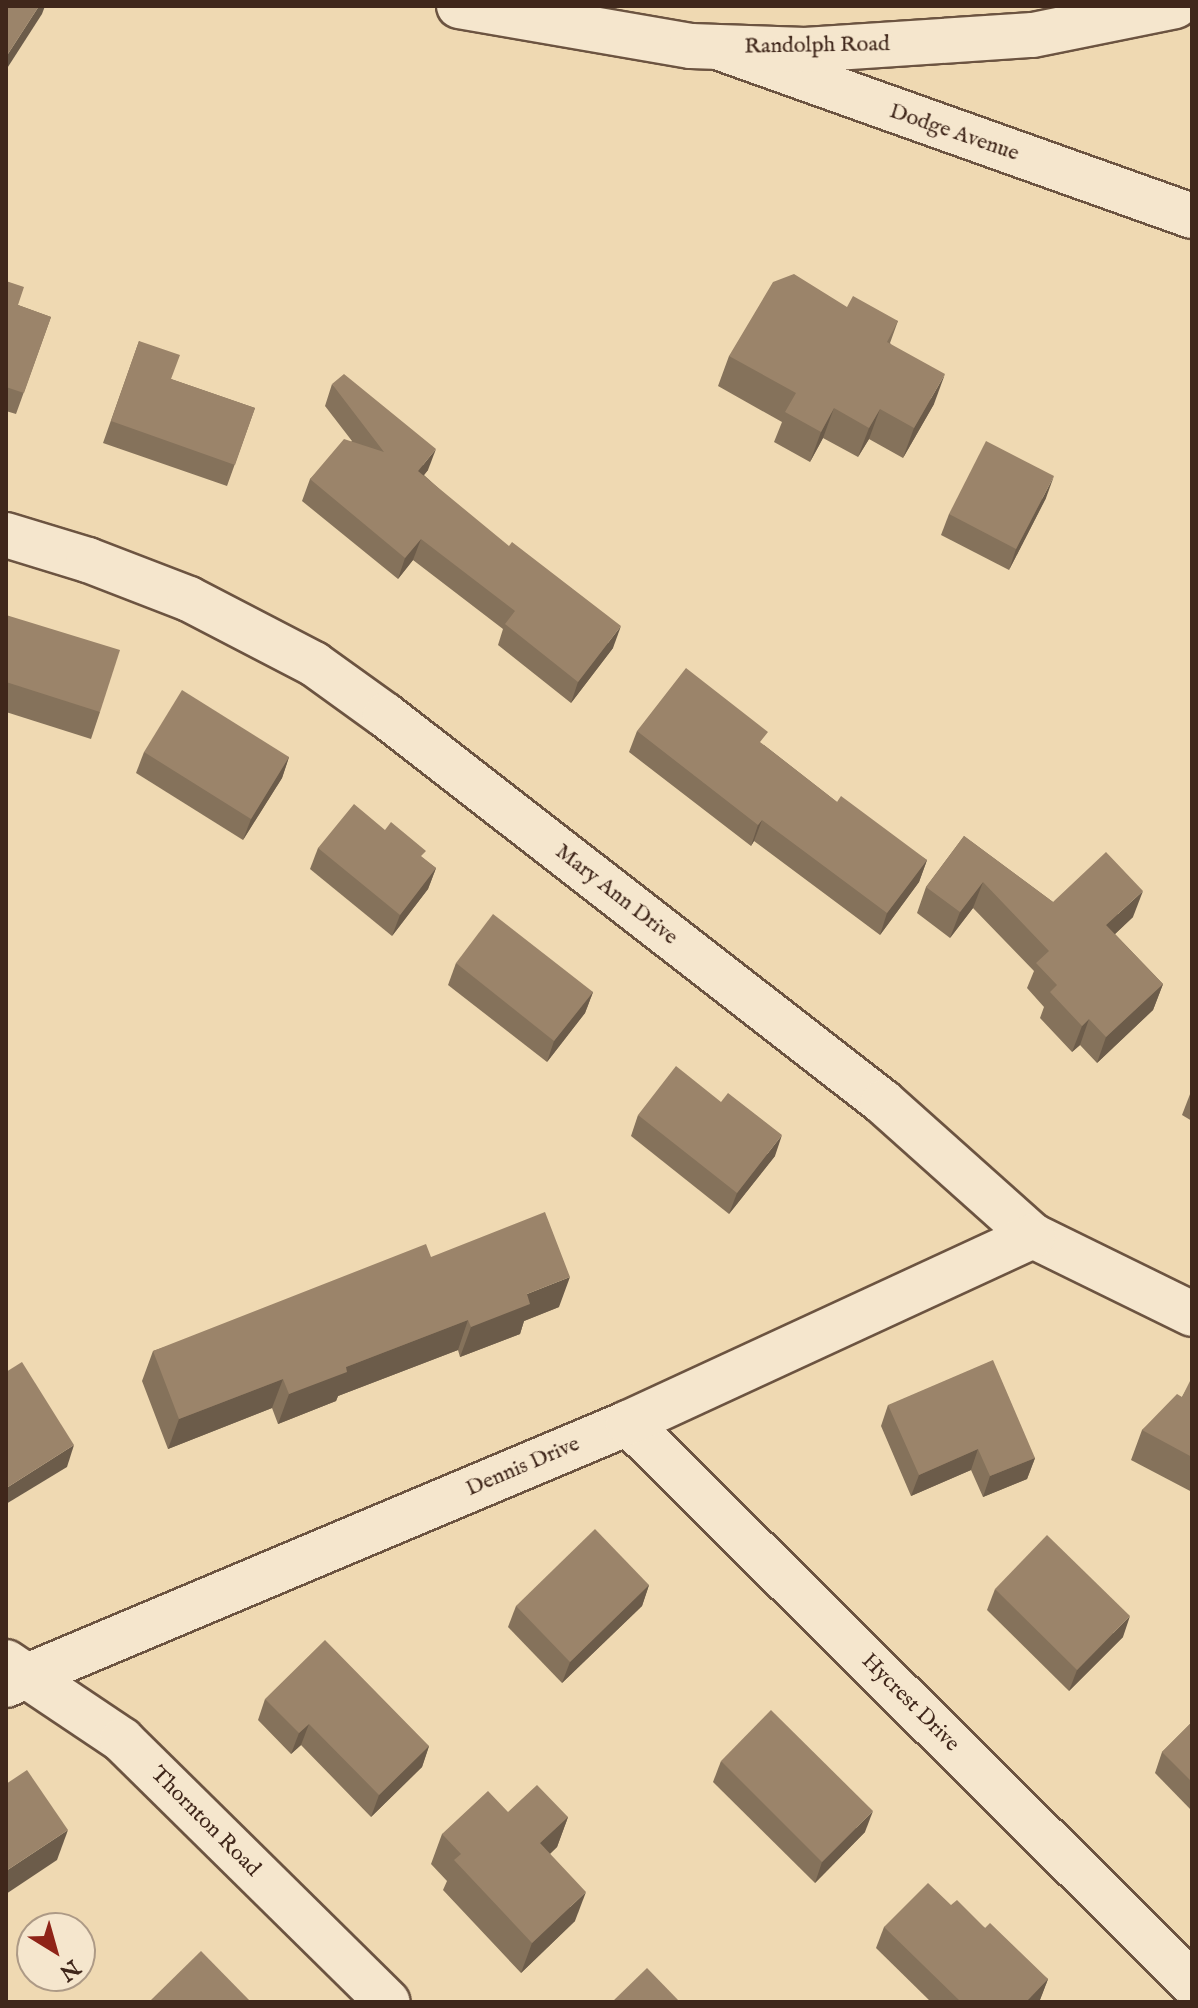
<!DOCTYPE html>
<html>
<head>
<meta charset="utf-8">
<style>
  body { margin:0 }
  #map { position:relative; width:1198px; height:2008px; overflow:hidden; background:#efd9b2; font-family:"IM FELL English",serif }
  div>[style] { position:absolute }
  .roads { filter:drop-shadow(2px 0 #6c5441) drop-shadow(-2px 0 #6c5441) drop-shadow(0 2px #6c5441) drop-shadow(0 -2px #6c5441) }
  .minor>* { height:44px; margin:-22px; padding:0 22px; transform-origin:22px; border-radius:22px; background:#f5e6cd }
  .tertiary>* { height:44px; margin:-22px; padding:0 22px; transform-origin:22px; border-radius:22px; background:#f5e6cd }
  .wall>* { inset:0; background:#85725b }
  .shaded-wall>* { inset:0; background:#6c5c4a }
  .building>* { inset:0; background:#9b846a }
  span { translate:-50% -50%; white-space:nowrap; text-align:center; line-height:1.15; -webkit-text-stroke:6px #f5e6cd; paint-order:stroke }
  .street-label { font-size:22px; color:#40271b }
  .frame { position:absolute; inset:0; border:8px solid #40271b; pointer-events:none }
  .north { position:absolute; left:16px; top:1912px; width:80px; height:80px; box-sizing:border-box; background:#f5e6cd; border:2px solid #ad9a86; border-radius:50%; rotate:143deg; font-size:22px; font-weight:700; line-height:32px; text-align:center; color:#40271b }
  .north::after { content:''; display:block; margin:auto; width:28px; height:36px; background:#8f2418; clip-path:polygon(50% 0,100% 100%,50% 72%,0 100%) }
</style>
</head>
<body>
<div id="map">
  <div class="roads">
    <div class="minor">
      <div style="left:723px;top:49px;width:498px;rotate:19.6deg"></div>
      <div style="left:6px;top:535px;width:86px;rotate:17deg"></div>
      <div style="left:88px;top:560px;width:108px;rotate:21.1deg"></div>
      <div style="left:189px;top:599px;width:141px;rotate:27.5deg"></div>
      <div style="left:314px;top:664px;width:87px;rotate:35.7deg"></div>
      <div style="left:385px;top:715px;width:631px;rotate:37.85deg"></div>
      <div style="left:883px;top:1102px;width:201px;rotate:41.8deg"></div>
      <div style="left:1033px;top:1236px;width:177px;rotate:26.1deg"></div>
      <div style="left:628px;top:1423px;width:795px;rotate:44.8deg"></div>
      <div style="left:6px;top:1662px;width:140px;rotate:33.9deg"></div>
      <div style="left:122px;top:1740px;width:373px;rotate:44.6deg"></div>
      <div style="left:6px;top:1685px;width:675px;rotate:-22.84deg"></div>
      <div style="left:628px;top:1423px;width:446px;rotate:-24.8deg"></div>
    </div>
    <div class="tertiary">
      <div style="left:459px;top:6px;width:235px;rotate:9.8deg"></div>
      <div style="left:691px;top:46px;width:114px;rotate:2deg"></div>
      <div style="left:805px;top:50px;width:228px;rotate:-3.8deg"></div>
      <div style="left:1033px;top:35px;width:145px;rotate:-11.5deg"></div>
    </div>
  </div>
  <div class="wall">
    <div style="clip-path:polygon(6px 281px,18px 305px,51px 317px,16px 414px,6px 411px)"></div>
    <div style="clip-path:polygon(847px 307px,898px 321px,890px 343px,934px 404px,903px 458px,869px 439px,858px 457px,823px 438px,810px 462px,774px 442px,782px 422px,718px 386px,729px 356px)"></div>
    <div style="clip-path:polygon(139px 341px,171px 379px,255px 408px,227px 486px,103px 443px)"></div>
    <div style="clip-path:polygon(332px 384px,428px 470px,424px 475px,613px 648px,571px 703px,498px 645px,503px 629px,413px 560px,398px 579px,302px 501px,310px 479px,352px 441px,325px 406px)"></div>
    <div style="clip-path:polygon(1046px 498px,1009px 570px,941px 535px,949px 514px)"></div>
    <div style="clip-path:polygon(6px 615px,100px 712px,91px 739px,6px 712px)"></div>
    <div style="clip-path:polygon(637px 731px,764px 745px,837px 802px,927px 860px,919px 882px,880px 935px,754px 841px,751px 846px,629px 752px)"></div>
    <div style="clip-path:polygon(144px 752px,289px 757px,282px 778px,243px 840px,136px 773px)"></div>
    <div style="clip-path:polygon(385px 830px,436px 868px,428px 889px,392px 936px,310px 869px,318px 848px)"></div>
    <div style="clip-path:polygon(964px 836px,1053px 902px,1133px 917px,1115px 934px,1163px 984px,1153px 1010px,1097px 1063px,1080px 1045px,1072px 1052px,1040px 1018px,1044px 1007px,1027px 988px,1034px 971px,973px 908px,950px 938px,917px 913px,926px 887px)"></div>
    <div style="clip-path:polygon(456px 963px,593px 992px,585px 1013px,547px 1062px,448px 985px)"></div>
    <div style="clip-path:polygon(1192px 1089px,1192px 1121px,1182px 1115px)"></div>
    <div style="clip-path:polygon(638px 1115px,775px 1156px,729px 1214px,631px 1136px)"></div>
    <div style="clip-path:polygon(431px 1257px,559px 1307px,524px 1321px,520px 1334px,460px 1357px,458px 1350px,338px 1396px,336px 1401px,278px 1424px,272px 1408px,168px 1449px,142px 1381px,153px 1351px)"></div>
    <div style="clip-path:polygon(1192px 1380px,1192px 1492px,1131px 1460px,1142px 1430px,1182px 1397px)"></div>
    <div style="clip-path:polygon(888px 1405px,1035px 1458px,1027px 1479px,983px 1497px,971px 1470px,911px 1496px,881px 1426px)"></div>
    <div style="clip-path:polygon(649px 1585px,642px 1606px,562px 1683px,508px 1627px,516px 1606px)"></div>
    <div style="clip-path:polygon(995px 1589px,1123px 1637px,1069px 1691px,987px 1610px)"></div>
    <div style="clip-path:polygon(265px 1699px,429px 1746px,422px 1767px,371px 1817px,301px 1745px,291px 1754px,258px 1720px)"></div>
    <div style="clip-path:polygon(1192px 1722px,1192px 1811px,1155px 1773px,1162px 1752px)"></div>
    <div style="clip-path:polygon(721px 1761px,865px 1832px,815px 1883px,713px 1782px)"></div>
    <div style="clip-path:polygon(508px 1812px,568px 1817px,557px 1847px,550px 1854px,575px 1921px,521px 1973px,443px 1890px,447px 1881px,431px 1864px,442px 1834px)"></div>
    <div style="clip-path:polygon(951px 1905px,985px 1928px,1048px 1979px,1039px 2002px,931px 2002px,876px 1948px,884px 1927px)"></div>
  </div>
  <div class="shaded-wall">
    <div style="clip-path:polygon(39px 6px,45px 6px,42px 14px,6px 70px,6px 57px)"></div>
    <div style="clip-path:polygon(945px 374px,934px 404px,903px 458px,914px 428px)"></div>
    <div style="clip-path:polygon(834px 408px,823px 438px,810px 462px,821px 432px)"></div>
    <div style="clip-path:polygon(880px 409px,869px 439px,858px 457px,869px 428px)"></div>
    <div style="clip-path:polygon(436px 449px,428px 470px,410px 492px,418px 471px)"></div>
    <div style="clip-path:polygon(1054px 476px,1046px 498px,1009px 570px,1016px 549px)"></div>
    <div style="clip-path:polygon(421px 539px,413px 560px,398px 579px,405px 558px)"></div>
    <div style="clip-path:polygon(621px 626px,613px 648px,571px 703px,578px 682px)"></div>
    <div style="clip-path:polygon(289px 757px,282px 778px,243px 840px,251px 819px)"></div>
    <div style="clip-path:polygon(762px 820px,754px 841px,751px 846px,758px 825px)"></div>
    <div style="clip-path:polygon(927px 860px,919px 882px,880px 935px,887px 913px)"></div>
    <div style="clip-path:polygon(436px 868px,428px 889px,392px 936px,400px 915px)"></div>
    <div style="clip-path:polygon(983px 882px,973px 908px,950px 938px,960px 912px)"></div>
    <div style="clip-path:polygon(1143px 891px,1133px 917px,1097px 951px,1106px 925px)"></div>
    <div style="clip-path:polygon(1163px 984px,1153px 1010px,1097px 1063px,1106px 1037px)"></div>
    <div style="clip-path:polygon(593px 992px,585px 1013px,547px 1062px,554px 1041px)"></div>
    <div style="clip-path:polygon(1089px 1019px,1080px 1045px,1072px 1052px,1082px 1026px)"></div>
    <div style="clip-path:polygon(782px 1135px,775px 1156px,729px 1214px,737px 1193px)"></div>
    <div style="clip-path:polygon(570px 1277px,559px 1307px,524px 1321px,520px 1334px,460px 1357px,471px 1327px,527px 1294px)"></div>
    <div style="clip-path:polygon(468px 1320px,458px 1350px,338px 1396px,336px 1401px,278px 1424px,289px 1394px,346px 1367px)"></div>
    <div style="clip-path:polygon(283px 1379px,272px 1408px,168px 1449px,179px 1419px)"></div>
    <div style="clip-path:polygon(74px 1445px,67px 1467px,6px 1504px,6px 1492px,8px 1487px)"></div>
    <div style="clip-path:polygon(978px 1449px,971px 1470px,911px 1496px,919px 1475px)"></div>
    <div style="clip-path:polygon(1035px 1458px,1027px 1479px,983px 1497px,990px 1476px)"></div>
    <div style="clip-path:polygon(649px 1585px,642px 1606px,562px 1683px,570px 1662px)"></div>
    <div style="clip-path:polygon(1130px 1616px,1123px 1637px,1069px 1691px,1077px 1670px)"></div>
    <div style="clip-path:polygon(309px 1724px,301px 1745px,291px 1754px,299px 1733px)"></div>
    <div style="clip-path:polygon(429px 1746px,422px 1767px,371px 1817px,379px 1795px)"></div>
    <div style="clip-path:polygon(873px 1811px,865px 1832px,815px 1883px,822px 1862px)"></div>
    <div style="clip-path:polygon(568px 1817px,557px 1847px,529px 1873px,540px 1843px)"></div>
    <div style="clip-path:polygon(68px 1830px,57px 1860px,6px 1894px,6px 1871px)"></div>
    <div style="clip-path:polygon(586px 1892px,575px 1921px,521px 1973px,532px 1943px)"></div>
    <div style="clip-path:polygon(1048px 1979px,1040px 2000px,1039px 2002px,1026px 2002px)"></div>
  </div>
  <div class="building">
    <div style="clip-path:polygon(6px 6px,39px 6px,6px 57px)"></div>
    <div style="clip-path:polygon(794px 274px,847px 307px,853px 296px,898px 321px,887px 342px,945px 374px,914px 428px,880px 409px,869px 428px,834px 408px,821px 432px,785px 412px,796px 393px,729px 356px,773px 282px)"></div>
    <div style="clip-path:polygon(6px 281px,24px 287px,18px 305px,51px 317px,24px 393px,6px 387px)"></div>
    <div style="clip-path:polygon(139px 341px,180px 355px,171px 379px,255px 408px,235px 465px,111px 421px)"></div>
    <div style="clip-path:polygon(344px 374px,436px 449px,418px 471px,509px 546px,512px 542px,621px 626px,578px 682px,505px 624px,515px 611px,421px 539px,405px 558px,310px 479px,344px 439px,384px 452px,332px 384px)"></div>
    <div style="clip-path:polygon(986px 441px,1054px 476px,1016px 549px,949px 514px)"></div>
    <div style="clip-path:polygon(6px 615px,120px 650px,100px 712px,6px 682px)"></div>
    <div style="clip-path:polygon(686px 668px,768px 732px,760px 742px,837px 802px,841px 796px,927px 860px,887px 913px,762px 820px,758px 825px,637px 731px)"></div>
    <div style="clip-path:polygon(182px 690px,289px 757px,251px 819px,144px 752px)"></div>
    <div style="clip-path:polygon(354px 804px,385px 830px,391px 822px,426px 851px,421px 856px,436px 868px,400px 915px,318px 848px)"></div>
    <div style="clip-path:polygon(964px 836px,1053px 902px,1106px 852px,1143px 891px,1106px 925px,1163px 984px,1106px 1037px,1089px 1019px,1082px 1026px,1050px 992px,1057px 985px,1036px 963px,1049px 951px,983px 882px,960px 912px,926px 887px)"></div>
    <div style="clip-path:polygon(493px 914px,593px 992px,554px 1041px,456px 963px)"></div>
    <div style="clip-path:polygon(676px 1066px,721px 1102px,728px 1093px,782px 1135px,737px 1193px,638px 1115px)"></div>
    <div style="clip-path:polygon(545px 1212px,570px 1277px,527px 1294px,530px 1304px,471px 1327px,468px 1320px,346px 1367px,347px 1372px,289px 1394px,283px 1379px,179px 1419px,153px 1351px,426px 1244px,431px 1257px)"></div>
    <div style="clip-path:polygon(993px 1360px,1035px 1458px,990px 1476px,978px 1449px,919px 1475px,888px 1405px)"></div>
    <div style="clip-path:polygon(22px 1362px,74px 1445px,8px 1487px,6px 1484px,6px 1372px)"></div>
    <div style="clip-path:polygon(1191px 1379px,1192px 1380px,1192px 1457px,1142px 1430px,1177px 1394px,1182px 1397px)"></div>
    <div style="clip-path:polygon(595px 1529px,649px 1585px,570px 1662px,516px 1606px)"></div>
    <div style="clip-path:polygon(1047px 1535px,1130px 1616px,1077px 1670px,995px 1589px)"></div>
    <div style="clip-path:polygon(325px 1640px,429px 1746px,379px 1795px,309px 1724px,299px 1733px,265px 1699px)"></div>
    <div style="clip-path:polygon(771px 1710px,873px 1811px,822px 1862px,721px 1761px)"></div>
    <div style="clip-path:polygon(1192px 1722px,1192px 1782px,1162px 1752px)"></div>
    <div style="clip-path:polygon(27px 1770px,68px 1830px,6px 1871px,6px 1784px)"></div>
    <div style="clip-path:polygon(537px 1785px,568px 1817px,540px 1843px,586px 1892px,532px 1943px,454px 1860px,461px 1854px,442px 1834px,488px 1791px,508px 1812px)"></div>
    <div style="clip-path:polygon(928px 1883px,951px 1905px,957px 1900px,985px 1928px,990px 1923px,1048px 1979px,1026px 2002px,961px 2002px,884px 1927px)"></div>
    <div style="clip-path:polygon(201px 1951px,251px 2002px,153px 2002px,151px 2000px)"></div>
    <div style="clip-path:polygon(647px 1968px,680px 2002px,612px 2002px)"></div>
  </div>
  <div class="street-label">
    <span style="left:817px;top:46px;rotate:-1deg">Randolph Road</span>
    <span style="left:954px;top:133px;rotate:19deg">Dodge Avenue</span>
    <span style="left:616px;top:895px;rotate:38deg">Mary Ann Drive</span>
    <span style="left:523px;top:1467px;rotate:-23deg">Dennis Drive</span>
    <span style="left:910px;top:1703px;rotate:45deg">Hycrest Drive</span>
    <span style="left:205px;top:1822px;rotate:45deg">Thornton Road</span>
  </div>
  <div class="frame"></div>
  <div class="north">N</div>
</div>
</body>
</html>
